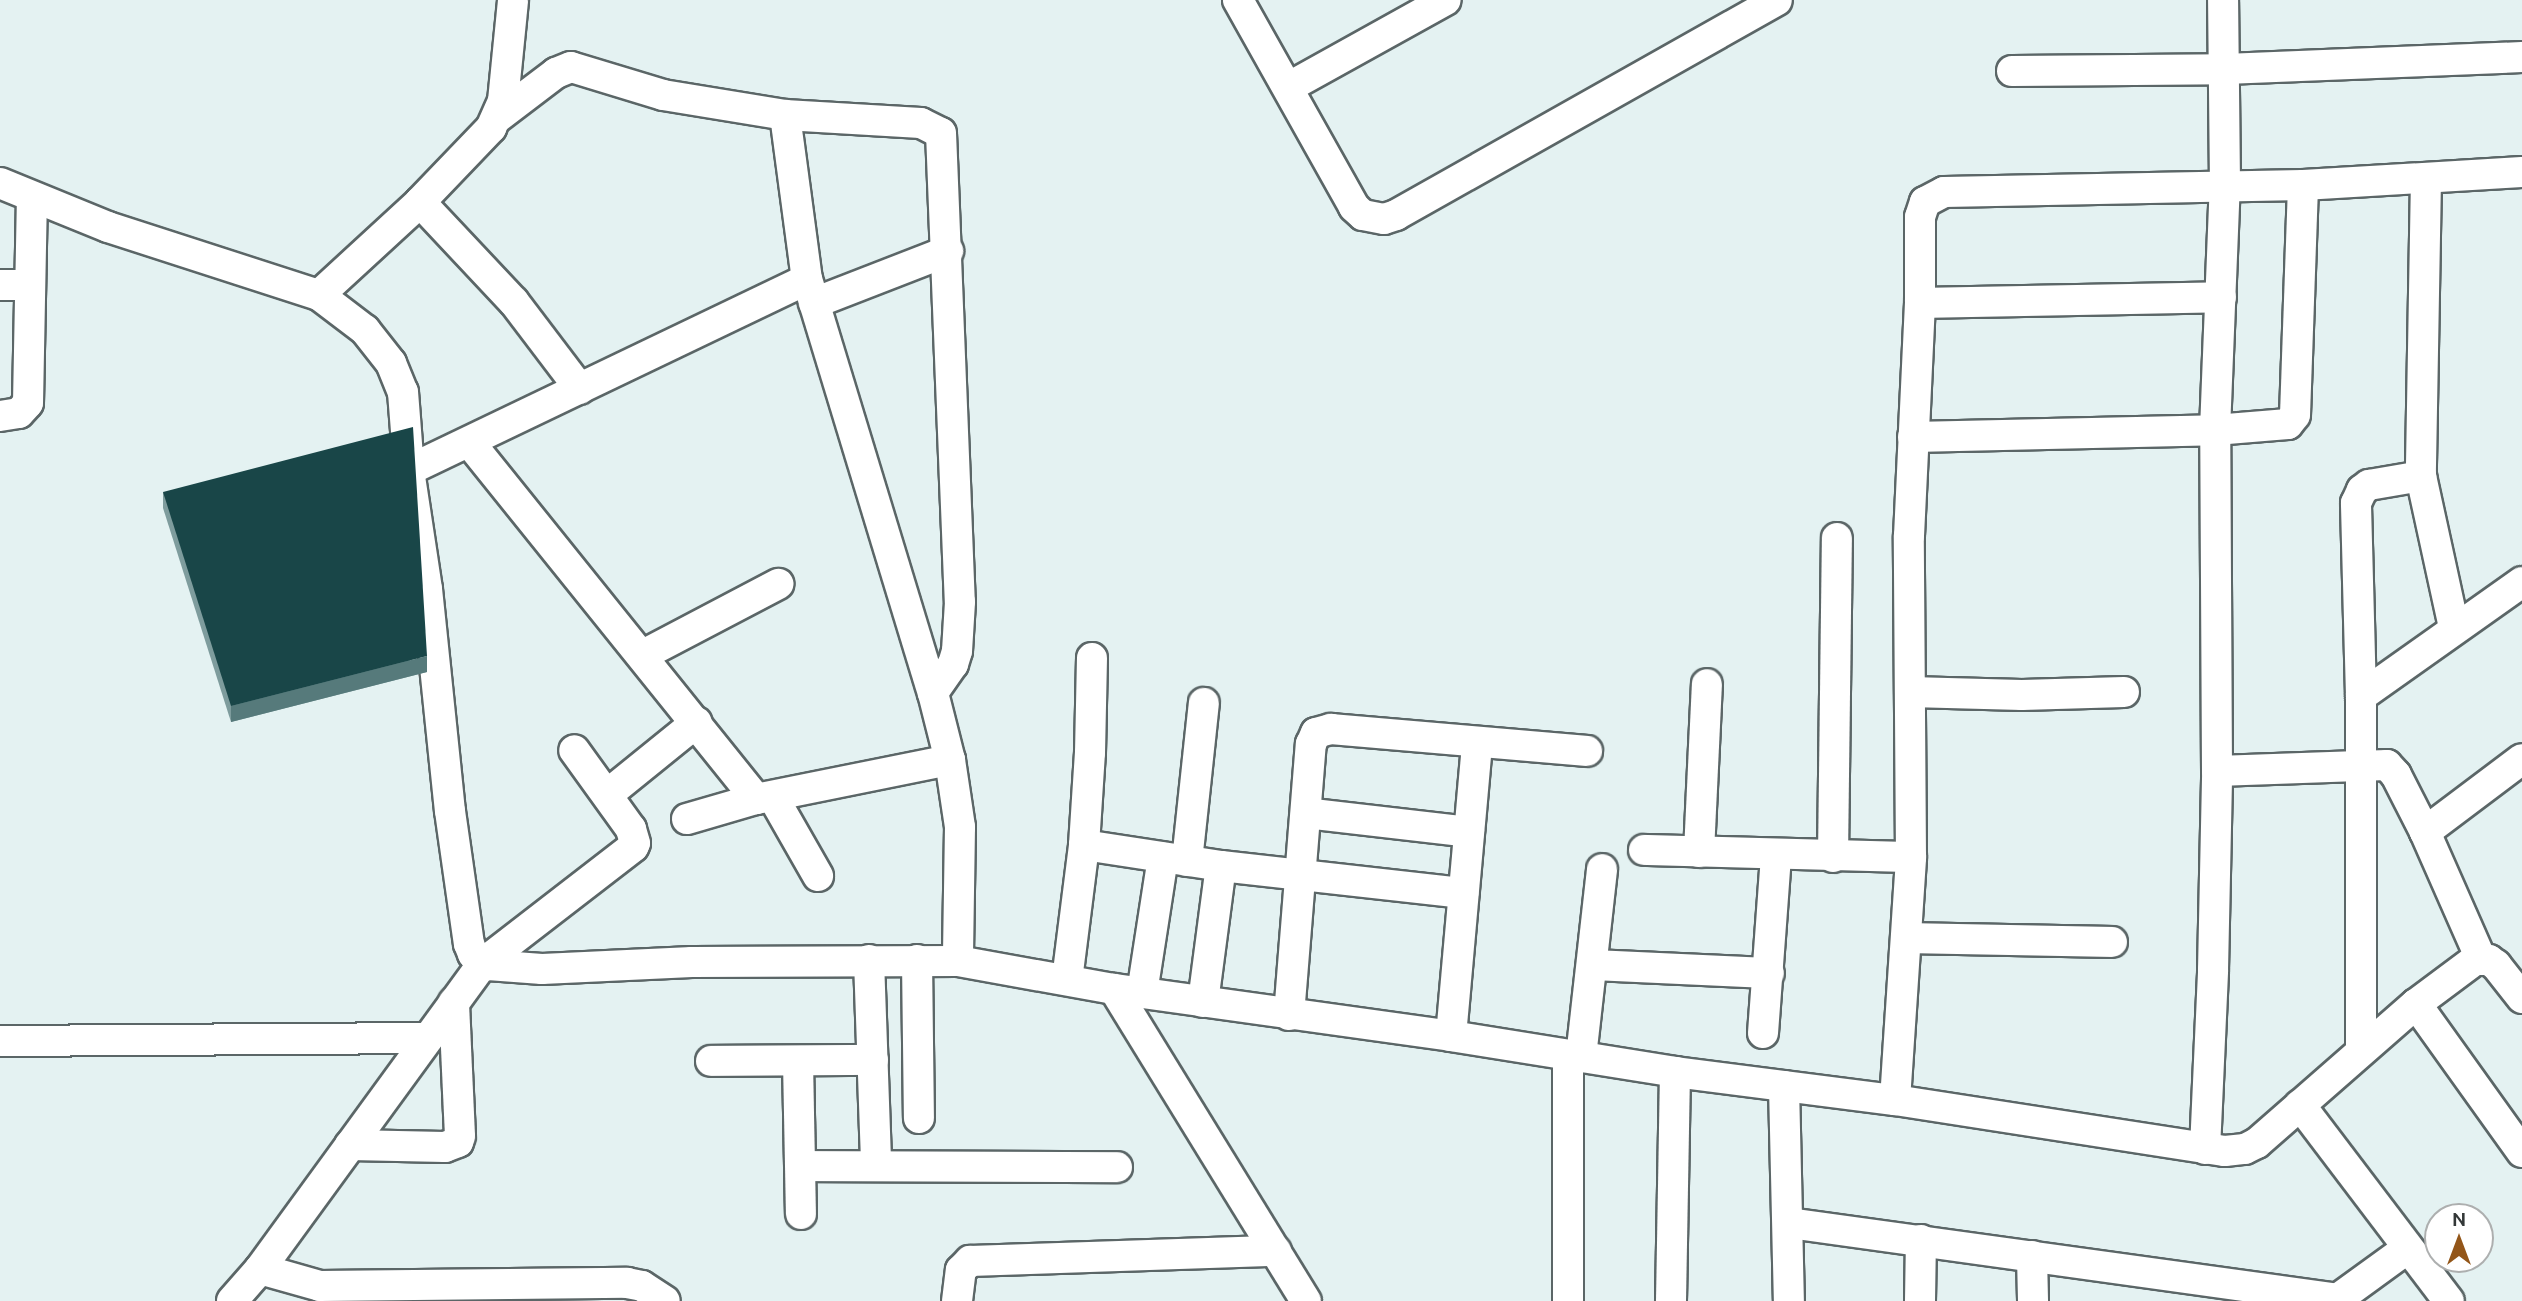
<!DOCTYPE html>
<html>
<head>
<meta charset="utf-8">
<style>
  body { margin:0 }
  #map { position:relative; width:2522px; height:1301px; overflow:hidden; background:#e4f2f2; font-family:Ubuntu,sans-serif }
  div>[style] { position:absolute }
  .roads { filter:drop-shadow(2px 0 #5b6667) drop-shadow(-2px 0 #5b6667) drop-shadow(0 2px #5b6667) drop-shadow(0 -2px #5b6667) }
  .minor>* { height:30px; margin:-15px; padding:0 15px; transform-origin:15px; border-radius:15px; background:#fff }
  .wall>* { inset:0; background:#7e9c9d }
  .shaded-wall>* { inset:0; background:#567a7b }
  .building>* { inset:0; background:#194648 }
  span { translate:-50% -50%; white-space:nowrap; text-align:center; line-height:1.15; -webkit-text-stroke:7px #fff; paint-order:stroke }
  .north { position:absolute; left:2424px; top:1203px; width:70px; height:70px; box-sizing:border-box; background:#fff; border:2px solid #adafaf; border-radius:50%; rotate:0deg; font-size:19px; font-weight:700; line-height:28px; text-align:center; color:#333838 }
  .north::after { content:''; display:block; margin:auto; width:24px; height:32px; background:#935619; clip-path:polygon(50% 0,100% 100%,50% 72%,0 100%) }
</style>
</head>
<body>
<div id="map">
  <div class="roads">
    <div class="minor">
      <div style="left:1238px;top:0;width:237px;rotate:60.7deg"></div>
      <div style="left:1354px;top:207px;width:12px;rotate:42deg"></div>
      <div style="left:1363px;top:215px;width:21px;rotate:11deg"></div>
      <div style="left:1384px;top:219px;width:13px;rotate:-18deg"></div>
      <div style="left:1396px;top:215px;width:437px;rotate:-29.4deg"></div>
      <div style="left:2012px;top:71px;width:213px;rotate:-0.5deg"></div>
      <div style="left:2225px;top:69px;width:297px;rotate:-2.3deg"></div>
      <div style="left:1289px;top:87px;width:179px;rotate:-29deg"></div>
      <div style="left:785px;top:115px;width:165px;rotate:82.4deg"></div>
      <div style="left:807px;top:279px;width:433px;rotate:73.1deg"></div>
      <div style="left:933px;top:693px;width:69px;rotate:75.8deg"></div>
      <div style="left:950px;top:760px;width:68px;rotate:81.5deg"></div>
      <div style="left:960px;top:827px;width:134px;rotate:90.9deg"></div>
      <div style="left:498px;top:117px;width:73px;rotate:-37.2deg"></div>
      <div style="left:556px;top:73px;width:16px;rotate:-22deg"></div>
      <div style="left:571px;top:67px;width:96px;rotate:16.9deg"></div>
      <div style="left:663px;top:95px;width:124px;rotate:9.3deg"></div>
      <div style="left:785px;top:115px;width:136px;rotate:3.4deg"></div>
      <div style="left:921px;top:123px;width:22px;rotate:27deg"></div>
      <div style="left:941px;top:133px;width:469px;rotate:87.7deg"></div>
      <div style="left:960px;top:602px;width:49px;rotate:93.5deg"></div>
      <div style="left:957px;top:651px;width:14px;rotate:107deg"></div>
      <div style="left:953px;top:664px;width:35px;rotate:125deg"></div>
      <div style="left:2426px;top:178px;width:298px;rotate:91deg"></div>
      <div style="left:2421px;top:476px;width:155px;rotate:77.7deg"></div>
      <div style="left:0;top:183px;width:117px;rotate:22.2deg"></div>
      <div style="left:108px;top:227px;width:222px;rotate:17.9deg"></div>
      <div style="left:319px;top:295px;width:58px;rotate:37.3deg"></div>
      <div style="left:365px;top:330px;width:42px;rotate:51.8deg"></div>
      <div style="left:391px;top:363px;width:31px;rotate:68deg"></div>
      <div style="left:403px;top:392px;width:78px;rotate:85.6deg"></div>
      <div style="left:409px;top:470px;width:120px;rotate:81.4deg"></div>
      <div style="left:427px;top:589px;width:223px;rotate:84.1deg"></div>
      <div style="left:450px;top:811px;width:134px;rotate:81.9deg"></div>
      <div style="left:469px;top:944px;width:11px;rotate:68deg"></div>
      <div style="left:473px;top:954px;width:19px;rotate:36deg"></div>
      <div style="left:488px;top:965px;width:54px;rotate:4.2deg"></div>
      <div style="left:542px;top:969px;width:150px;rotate:-2.7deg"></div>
      <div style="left:692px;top:962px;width:266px;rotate:-0.2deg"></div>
      <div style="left:958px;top:961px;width:158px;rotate:10.2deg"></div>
      <div style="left:1114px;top:989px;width:340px;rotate:7.9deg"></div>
      <div style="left:1451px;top:1036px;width:227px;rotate:9.1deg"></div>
      <div style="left:1675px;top:1072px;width:222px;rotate:7.3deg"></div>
      <div style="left:1895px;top:1100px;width:334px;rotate:8.8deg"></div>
      <div style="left:2225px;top:1151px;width:20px;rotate:-6deg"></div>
      <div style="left:2245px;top:1149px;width:13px;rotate:-27deg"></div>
      <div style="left:2257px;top:1143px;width:211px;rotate:-41.2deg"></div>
      <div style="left:2416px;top:1004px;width:74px;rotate:-36.7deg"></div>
      <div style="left:2475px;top:960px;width:14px"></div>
      <div style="left:2489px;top:960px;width:9px;rotate:36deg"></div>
      <div style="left:2496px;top:965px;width:42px;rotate:51.8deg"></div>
      <div style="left:420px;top:202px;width:137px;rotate:46.8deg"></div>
      <div style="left:514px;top:302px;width:109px;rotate:52.8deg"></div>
      <div style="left:0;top:285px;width:30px"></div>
      <div style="left:319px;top:295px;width:137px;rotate:-42.6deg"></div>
      <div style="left:420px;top:202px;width:103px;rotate:-46.2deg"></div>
      <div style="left:491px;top:128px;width:30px;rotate:-66deg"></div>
      <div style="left:503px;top:101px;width:101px;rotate:-84.3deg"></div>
      <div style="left:814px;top:303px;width:144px;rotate:-21.2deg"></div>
      <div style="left:1920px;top:303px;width:301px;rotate:-1.1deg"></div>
      <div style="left:0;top:416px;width:19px;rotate:-9deg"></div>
      <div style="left:19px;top:413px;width:13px;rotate:-48deg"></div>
      <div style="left:28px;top:403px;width:205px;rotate:-88.9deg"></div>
      <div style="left:1913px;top:437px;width:302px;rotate:-1.3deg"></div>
      <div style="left:2215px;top:430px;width:73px;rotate:-4.7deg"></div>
      <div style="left:2288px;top:424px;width:11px;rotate:-52deg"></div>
      <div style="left:2295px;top:415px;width:230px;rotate:-88deg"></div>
      <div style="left:470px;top:443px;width:457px;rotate:51.2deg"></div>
      <div style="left:409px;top:470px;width:441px;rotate:-25.6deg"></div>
      <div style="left:643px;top:655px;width:153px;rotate:-27.7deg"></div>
      <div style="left:1910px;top:692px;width:112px;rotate:1.5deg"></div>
      <div style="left:2022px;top:695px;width:102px;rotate:-1.7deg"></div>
      <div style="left:2361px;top:696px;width:197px;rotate:-35.3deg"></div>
      <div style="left:2217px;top:771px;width:170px;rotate:-2deg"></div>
      <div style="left:2387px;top:765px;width:13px;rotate:48deg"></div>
      <div style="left:2396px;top:775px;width:64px;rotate:63deg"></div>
      <div style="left:2425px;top:832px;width:139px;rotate:66.2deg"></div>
      <div style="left:608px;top:794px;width:114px;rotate:-39deg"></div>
      <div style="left:773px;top:797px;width:91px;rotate:60.3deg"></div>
      <div style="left:1306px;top:813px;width:164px;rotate:6.6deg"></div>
      <div style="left:687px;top:819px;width:72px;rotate:-16.2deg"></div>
      <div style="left:756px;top:799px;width:198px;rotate:-11.4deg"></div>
      <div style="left:2425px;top:832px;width:121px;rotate:-37deg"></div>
      <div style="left:1084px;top:845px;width:92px;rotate:-86.3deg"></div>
      <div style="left:1090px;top:753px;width:95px;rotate:-88.8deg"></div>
      <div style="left:1644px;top:850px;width:267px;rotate:1.5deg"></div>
      <div style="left:1699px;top:852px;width:168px;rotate:-87.3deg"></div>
      <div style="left:1833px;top:857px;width:319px;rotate:-89.3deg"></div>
      <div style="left:1187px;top:861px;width:159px;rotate:-83.9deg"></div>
      <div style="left:1907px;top:938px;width:205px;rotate:1.1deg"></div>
      <div style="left:869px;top:960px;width:205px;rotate:88deg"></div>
      <div style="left:917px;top:960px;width:158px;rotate:89.3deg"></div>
      <div style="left:1592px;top:965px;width:177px;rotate:2.6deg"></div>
      <div style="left:1067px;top:980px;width:136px;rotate:-82.8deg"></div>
      <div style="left:1084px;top:845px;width:139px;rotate:8.7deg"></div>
      <div style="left:1221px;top:866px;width:244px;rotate:6.4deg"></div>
      <div style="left:1114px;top:989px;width:366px;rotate:58.4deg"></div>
      <div style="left:1142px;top:993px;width:137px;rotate:-81.2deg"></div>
      <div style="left:1203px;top:1002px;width:137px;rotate:-82.5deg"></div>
      <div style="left:2416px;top:1004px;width:182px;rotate:54.4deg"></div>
      <div style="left:1289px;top:1015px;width:272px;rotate:-85.4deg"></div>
      <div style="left:1311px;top:744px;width:12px;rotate:-66deg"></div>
      <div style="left:1316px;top:733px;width:16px;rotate:-15deg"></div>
      <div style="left:1331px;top:729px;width:257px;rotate:4.9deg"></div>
      <div style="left:1763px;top:1033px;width:177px;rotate:-85.8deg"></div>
      <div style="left:1451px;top:1036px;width:293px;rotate:-84.9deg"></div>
      <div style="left:0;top:1041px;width:428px;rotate:-0.4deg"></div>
      <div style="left:2361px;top:1051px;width:355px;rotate:-90deg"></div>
      <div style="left:2361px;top:696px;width:193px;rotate:-91.5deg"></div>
      <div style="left:2356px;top:503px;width:14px;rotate:-65deg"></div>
      <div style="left:2362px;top:490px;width:9px;rotate:-36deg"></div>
      <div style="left:2369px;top:485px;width:53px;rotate:-9.8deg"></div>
      <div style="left:1568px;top:1055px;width:246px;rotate:90deg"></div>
      <div style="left:1581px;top:1057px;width:189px;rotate:-83.6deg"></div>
      <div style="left:711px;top:1061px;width:162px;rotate:-0.4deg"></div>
      <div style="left:798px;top:1061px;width:153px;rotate:88.9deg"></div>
      <div style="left:1784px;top:1086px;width:215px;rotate:88.7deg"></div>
      <div style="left:1895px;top:1100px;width:244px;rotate:-86.2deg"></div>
      <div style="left:1911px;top:857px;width:321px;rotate:-90.4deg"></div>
      <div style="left:1909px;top:536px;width:233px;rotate:-87.3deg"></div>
      <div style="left:1920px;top:303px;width:86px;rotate:-90deg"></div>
      <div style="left:1920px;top:217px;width:16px;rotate:-72deg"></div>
      <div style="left:1925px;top:202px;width:21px;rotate:-28deg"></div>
      <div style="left:1944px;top:192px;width:359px;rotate:-1.1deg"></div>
      <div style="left:2303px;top:185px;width:219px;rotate:-3.4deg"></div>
      <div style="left:2300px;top:1105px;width:246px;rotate:52.8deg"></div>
      <div style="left:350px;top:1145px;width:95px;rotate:1.2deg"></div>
      <div style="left:445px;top:1147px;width:14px;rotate:-21deg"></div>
      <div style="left:458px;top:1142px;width:6px;rotate:-72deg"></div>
      <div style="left:460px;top:1136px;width:134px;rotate:-92.6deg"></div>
      <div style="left:2205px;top:1149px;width:179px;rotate:-87.4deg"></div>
      <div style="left:2213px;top:970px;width:199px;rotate:-88.8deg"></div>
      <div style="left:2217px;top:771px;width:341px;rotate:-90.3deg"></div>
      <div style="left:2215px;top:430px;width:245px;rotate:-87.7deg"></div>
      <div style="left:2225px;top:185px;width:185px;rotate:-90.6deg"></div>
      <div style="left:801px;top:1166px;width:316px;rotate:0.2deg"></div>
      <div style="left:1789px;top:1223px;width:554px;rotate:7.88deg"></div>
      <div style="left:2032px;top:1256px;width:45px;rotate:88.7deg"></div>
      <div style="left:260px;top:1269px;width:62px;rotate:15.8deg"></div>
      <div style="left:320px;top:1286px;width:307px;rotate:-0.6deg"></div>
      <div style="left:627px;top:1283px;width:15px;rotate:11deg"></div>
      <div style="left:642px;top:1286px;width:27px;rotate:33deg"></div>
      <div style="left:232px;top:1301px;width:43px;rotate:-48.8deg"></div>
      <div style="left:260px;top:1269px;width:379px;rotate:-53.9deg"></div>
      <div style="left:483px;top:963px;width:190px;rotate:-37.7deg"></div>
      <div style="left:633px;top:847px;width:4px;rotate:-63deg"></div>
      <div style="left:635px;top:843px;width:15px;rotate:-106deg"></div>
      <div style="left:631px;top:829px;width:97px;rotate:-125.8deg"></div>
      <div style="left:957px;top:1301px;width:31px;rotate:-83deg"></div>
      <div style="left:961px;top:1270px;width:13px;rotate:-45deg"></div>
      <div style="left:970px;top:1261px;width:306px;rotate:-1.9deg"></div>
      <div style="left:1671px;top:1301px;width:229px;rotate:-89deg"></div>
      <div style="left:1920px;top:1301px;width:61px;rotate:-89.1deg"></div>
      <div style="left:2335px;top:1301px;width:90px;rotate:-36deg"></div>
    </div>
  </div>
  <div class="wall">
    <div style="clip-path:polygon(163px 492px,427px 672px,231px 722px,163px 508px)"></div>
  </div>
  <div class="shaded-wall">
    <div style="clip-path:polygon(427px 656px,427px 672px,231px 722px,231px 706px)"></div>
  </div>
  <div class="building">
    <div style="clip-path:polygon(413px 427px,427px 656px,231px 706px,163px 492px)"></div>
  </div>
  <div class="north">N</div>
</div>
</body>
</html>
